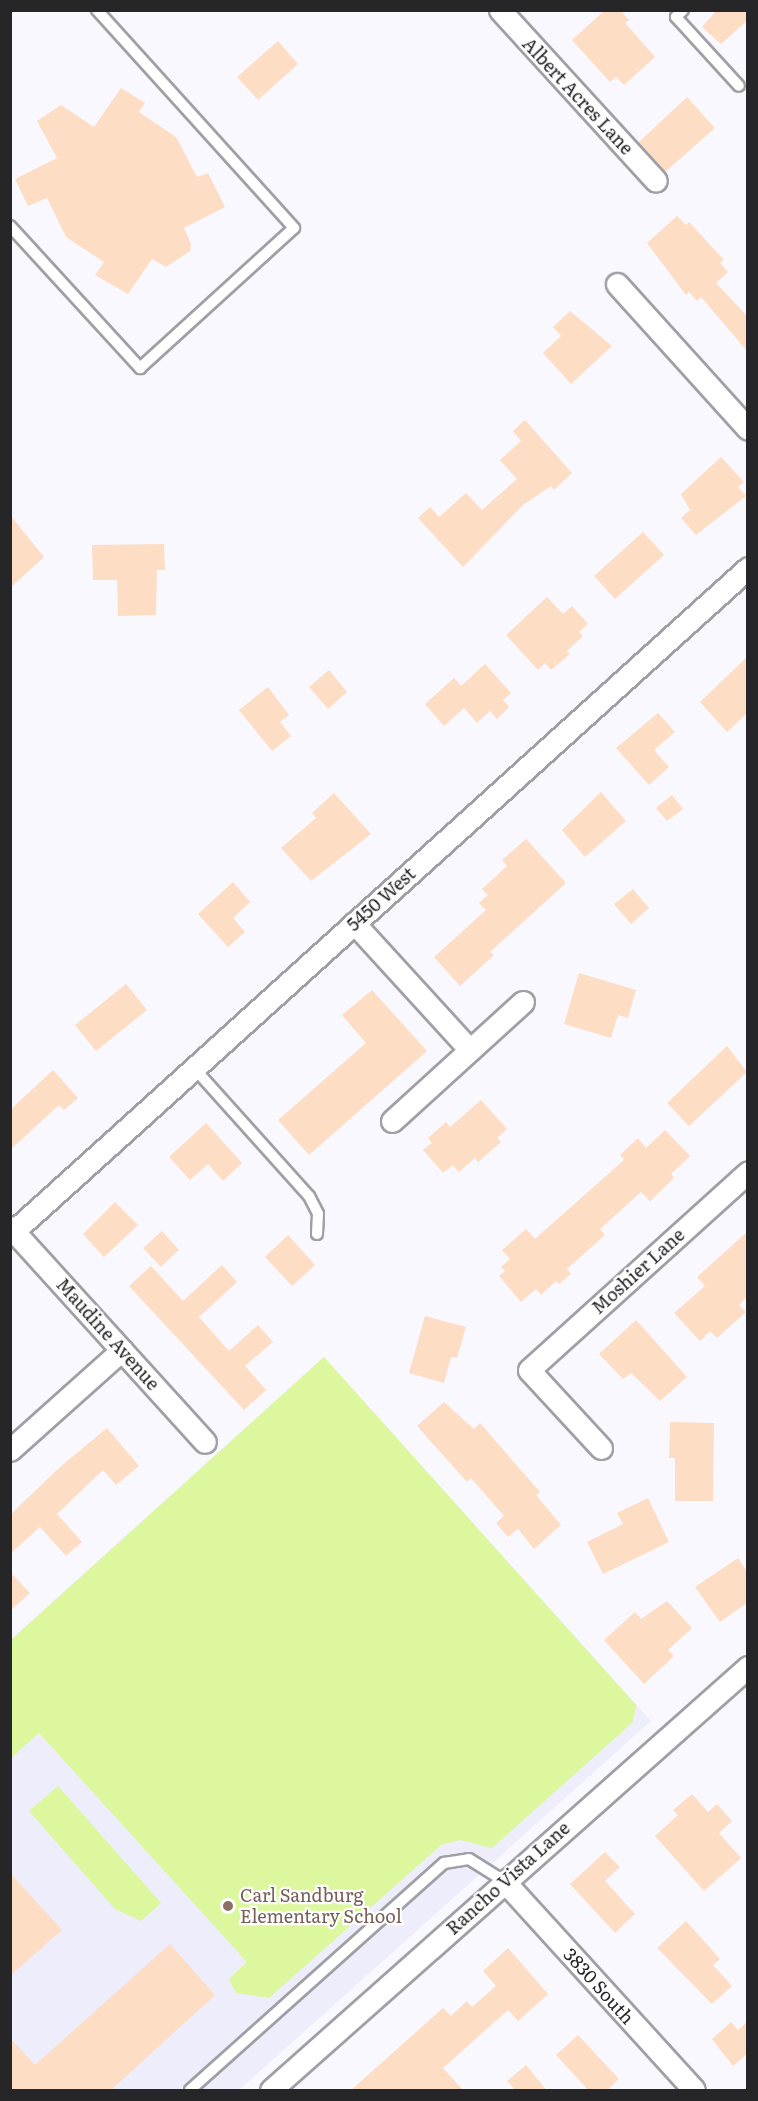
<!DOCTYPE html>
<html>
<head>
<meta charset="utf-8">
<style>
  body { margin:0 }
  #map { position:relative; width:758px; height:2101px; overflow:hidden; background:#f9f8ff; font-family:Literata,serif }
  div>[style] { position:absolute }
  .built>* { inset:0; background:#eeedfb }
  .green>* { inset:0; background:#dcf79d }
  .building>* { inset:0; background:#fdddc3 }
  .roads { filter:drop-shadow(2px 0 #9f9fa5) drop-shadow(-2px 0 #9f9fa5) drop-shadow(0 2px #9f9fa5) drop-shadow(0 -2px #9f9fa5) }
  .service>* { height:10px; margin:-5px; padding:0 5px; transform-origin:5px; border-radius:5px; background:#fff }
  .minor>* { height:21px; margin:-10.5px; padding:0 10.5px; transform-origin:10.5px; border-radius:10.5px; background:#fff }
  .dots>* { width:16px; height:16px; translate:-50% -50%; box-sizing:border-box; border:3px solid #fff; border-radius:50% }
  span { translate:-50% -50%; white-space:nowrap; text-align:center; line-height:1.15; -webkit-text-stroke:4.5px #fff; paint-order:stroke }
  .street-label { font-size:18px; color:#262628 }
  .education-label { font-size:18px; color:#785e54 }
  .left { translate:0 -50%; text-align:left }
  .frame { position:absolute; inset:0; border:12px solid #262628; pointer-events:none }
</style>
</head>
<body>
<div id="map">
  <div class="built">
    <div style="clip-path:polygon(324px 1357px,651px 1721px,239px 2090px,11px 2090px,10px 1640px)"></div>
  </div>
  <div class="green">
    <div style="clip-path:polygon(324px 1357px,636px 1705px,633px 1722px,492px 1848px,460px 1840px,441px 1845px,269px 1998px,236px 1993px,229px 1979px,247px 1962px,39px 1733px,11px 1758px,11px 1640px)"></div>
    <div style="clip-path:polygon(58px 1786px,161px 1903px,141px 1921px,115px 1909px,29px 1811px)"></div>
  </div>
  <div class="building">
    <div style="clip-path:polygon(605px 10px,620px 10px,629px 20px,625px 23px,655px 57px,624px 85px,616px 77px,610px 82px,572px 40px)"></div>
    <div style="clip-path:polygon(717px 10px,747px 10px,747px 21px,721px 44px,702px 27px)"></div>
    <div style="clip-path:polygon(278px 41px,298px 64px,258px 100px,237px 77px)"></div>
    <div style="clip-path:polygon(121px 88px,145px 103px,139px 112px,176px 137px,197px 177px,208px 173px,225px 207px,184px 228px,191px 244px,190px 251px,166px 267px,152px 259px,128px 294px,95px 275px,104px 262px,66px 237px,47px 198px,28px 206px,15px 179px,57px 158px,37px 121px,61px 105px,94px 127px)"></div>
    <div style="clip-path:polygon(687px 97px,715px 128px,665px 172px,638px 143px)"></div>
    <div style="clip-path:polygon(677px 216px,686px 225px,689px 222px,724px 260px,720px 263px,728px 272px,716px 283px,747px 316px,747px 351px,701px 297px,697px 301px,689px 292px,686px 295px,647px 243px)"></div>
    <div style="clip-path:polygon(570px 311px,612px 346px,571px 384px,543px 353px,561px 336px,553px 327px)"></div>
    <div style="clip-path:polygon(525px 420px,572px 473px,554px 490px,551px 486px,523px 505px,463px 567px,418px 518px,430px 507px,439px 517px,466px 493px,482px 510px,517px 479px,500px 460px,521px 441px,513px 431px)"></div>
    <div style="clip-path:polygon(721px 457px,744px 482px,738px 487px,746px 496px,696px 535px,681px 518px,690px 510px,681px 494px)"></div>
    <div style="clip-path:polygon(10px 515px,44px 557px,10px 588px)"></div>
    <div style="clip-path:polygon(643px 532px,664px 555px,615px 599px,594px 576px)"></div>
    <div style="clip-path:polygon(164px 544px,165px 570px,157px 570px,156px 615px,118px 616px,117px 580px,93px 580px,92px 545px)"></div>
    <div style="clip-path:polygon(547px 597px,563px 614px,572px 606px,588px 624px,579px 632px,583px 636px,567px 651px,570px 654px,551px 670px,545px 663px,538px 670px,506px 635px)"></div>
    <div style="clip-path:polygon(747px 657px,747px 713px,727px 732px,700px 702px)"></div>
    <div style="clip-path:polygon(485px 664px,511px 693px,503px 700px,509px 707px,497px 719px,490px 711px,477px 723px,464px 708px,444px 726px,425px 704px,454px 678px,461px 686px)"></div>
    <div style="clip-path:polygon(329px 670px,347px 692px,328px 709px,309px 687px)"></div>
    <div style="clip-path:polygon(268px 687px,289px 715px,280px 722px,291px 736px,272px 751px,239px 710px)"></div>
    <div style="clip-path:polygon(658px 713px,675px 732px,654px 750px,669px 767px,649px 785px,616px 748px)"></div>
    <div style="clip-path:polygon(601px 792px,626px 821px,585px 857px,562px 830px)"></div>
    <div style="clip-path:polygon(334px 793px,371px 834px,311px 881px,281px 848px,316px 818px,312px 813px)"></div>
    <div style="clip-path:polygon(672px 795px,683px 809px,667px 821px,656px 808px)"></div>
    <div style="clip-path:polygon(526px 839px,566px 883px,490px 952px,494px 955px,460px 986px,434px 957px,486px 910px,479px 903px,488px 895px,482px 889px,507px 866px,502px 860px)"></div>
    <div style="clip-path:polygon(233px 882px,250px 902px,233px 918px,245px 932px,228px 947px,198px 914px)"></div>
    <div style="clip-path:polygon(633px 889px,649px 908px,631px 924px,614px 904px)"></div>
    <div style="clip-path:polygon(579px 973px,636px 990px,628px 1018px,618px 1015px,611px 1038px,564px 1024px)"></div>
    <div style="clip-path:polygon(126px 984px,147px 1010px,96px 1051px,75px 1025px)"></div>
    <div style="clip-path:polygon(372px 990px,427px 1051px,309px 1155px,278px 1120px,366px 1043px,342px 1015px)"></div>
    <div style="clip-path:polygon(727px 1046px,747px 1072px,689px 1126px,667px 1103px)"></div>
    <div style="clip-path:polygon(53px 1070px,78px 1098px,64px 1110px,59px 1105px,10px 1150px,10px 1110px)"></div>
    <div style="clip-path:polygon(481px 1100px,507px 1129px,497px 1138px,501px 1142px,478px 1162px,475px 1158px,459px 1172px,453px 1165px,443px 1173px,423px 1150px,432px 1143px,428px 1138px,446px 1122px,450px 1127px)"></div>
    <div style="clip-path:polygon(206px 1123px,242px 1163px,223px 1181px,208px 1164px,190px 1180px,169px 1157px)"></div>
    <div style="clip-path:polygon(665px 1130px,690px 1156px,671px 1174px,674px 1178px,650px 1201px,641px 1192px,600px 1229px,605px 1235px,567px 1269px,571px 1274px,559px 1284px,556px 1281px,541px 1295px,536px 1289px,521px 1302px,499px 1276px,505px 1271px,501px 1267px,510px 1259px,502px 1250px,526px 1229px,535px 1239px,624px 1160px,620px 1155px,638px 1138px,646px 1148px)"></div>
    <div style="clip-path:polygon(115px 1202px,138px 1225px,104px 1257px,83px 1234px)"></div>
    <div style="clip-path:polygon(162px 1231px,179px 1250px,161px 1267px,143px 1248px)"></div>
    <div style="clip-path:polygon(747px 1232px,747px 1297px,739px 1305px,746px 1312px,717px 1338px,710px 1331px,700px 1341px,674px 1313px,705px 1286px,697px 1277px)"></div>
    <div style="clip-path:polygon(288px 1235px,315px 1265px,292px 1286px,265px 1257px)"></div>
    <div style="clip-path:polygon(222px 1265px,237px 1282px,199px 1317px,229px 1351px,258px 1325px,273px 1342px,245px 1366px,266px 1390px,244px 1410px,129px 1286px,151px 1266px,183px 1301px)"></div>
    <div style="clip-path:polygon(425px 1316px,466px 1327px,457px 1358px,451px 1357px,444px 1383px,409px 1373px)"></div>
    <div style="clip-path:polygon(636px 1320px,687px 1377px,660px 1401px,631px 1373px,623px 1379px,599px 1354px)"></div>
    <div style="clip-path:polygon(444px 1402px,474px 1429px,480px 1423px,540px 1492px,536px 1495px,561px 1525px,534px 1549px,518px 1529px,508px 1537px,496px 1523px,504px 1516px,471px 1478px,467px 1482px,417px 1426px)"></div>
    <div style="clip-path:polygon(670px 1422px,714px 1423px,713px 1501px,675px 1501px,675px 1458px,669px 1458px)"></div>
    <div style="clip-path:polygon(107px 1428px,139px 1466px,116px 1485px,103px 1470px,57px 1514px,82px 1542px,66px 1556px,40px 1527px,10px 1554px,10px 1515px,60px 1467px)"></div>
    <div style="clip-path:polygon(648px 1498px,669px 1542px,603px 1574px,587px 1542px,623px 1524px,617px 1513px)"></div>
    <div style="clip-path:polygon(738px 1558px,747px 1572px,747px 1603px,720px 1622px,695px 1587px)"></div>
    <div style="clip-path:polygon(10px 1572px,30px 1593px,10px 1611px)"></div>
    <div style="clip-path:polygon(667px 1601px,692px 1628px,668px 1650px,674px 1656px,644px 1684px,604px 1640px,635px 1612px,641px 1619px)"></div>
    <div style="clip-path:polygon(692px 1794px,708px 1812px,717px 1804px,732px 1821px,719px 1833px,741px 1858px,704px 1891px,655px 1836px,678px 1815px,673px 1810px)"></div>
    <div style="clip-path:polygon(605px 1852px,620px 1867px,605px 1881px,635px 1914px,615px 1933px,570px 1884px)"></div>
    <div style="clip-path:polygon(10px 1873px,62px 1930px,10px 1976px)"></div>
    <div style="clip-path:polygon(686px 1921px,720px 1959px,713px 1965px,732px 1986px,712px 2004px,657px 1948px)"></div>
    <div style="clip-path:polygon(170px 1944px,215px 1995px,110px 2091px,10px 2091px,10px 2038px,35px 2065px)"></div>
    <div style="clip-path:polygon(508px 1948px,548px 1994px,518px 2021px,508px 2010px,443px 2068px,464px 2091px,350px 2091px,443px 2008px,451px 2016px,467px 2001px,472px 2007px,496px 1986px,483px 1971px)"></div>
    <div style="clip-path:polygon(731px 2022px,738px 2030px,747px 2022px,747px 2054px,733px 2066px,712px 2039px)"></div>
    <div style="clip-path:polygon(578px 2035px,619px 2079px,606px 2091px,589px 2091px,556px 2055px)"></div>
    <div style="clip-path:polygon(526px 2065px,547px 2091px,516px 2091px,507px 2081px)"></div>
  </div>
  <div class="roads">
    <div class="service">
      <div style="left:683px;top:10px;width:10px;rotate:135deg"></div>
      <div style="left:676px;top:17px;width:93px;rotate:47.6deg"></div>
      <div style="left:10px;top:226px;width:193px;rotate:47.5deg"></div>
      <div style="left:140px;top:368px;width:208px;rotate:-42.3deg"></div>
      <div style="left:294px;top:228px;width:294px;rotate:-132.1deg"></div>
      <div style="left:194px;top:1068px;width:172px;rotate:48.1deg"></div>
      <div style="left:309px;top:1196px;width:20px;rotate:63deg"></div>
      <div style="left:318px;top:1214px;width:20px;rotate:93deg"></div>
      <div style="left:190px;top:2090px;width:341px;rotate:-41.8deg"></div>
      <div style="left:444px;top:1863px;width:25px;rotate:-9deg"></div>
      <div style="left:469px;top:1859px;width:41px;rotate:32.2deg"></div>
    </div>
    <div class="minor">
      <div style="left:500px;top:10px;width:231px;rotate:47.6deg"></div>
      <div style="left:617px;top:284px;width:195px;rotate:47.9deg"></div>
      <div style="left:354px;top:923px;width:172px;rotate:47.6deg"></div>
      <div style="left:392px;top:1121px;width:177px;rotate:-42.3deg"></div>
      <div style="left:10px;top:1227px;width:290px;rotate:47.8deg"></div>
      <div style="left:14px;top:1231px;width:989px;rotate:-42.09deg"></div>
      <div style="left:601px;top:1448px;width:106px;rotate:-132.7deg"></div>
      <div style="left:529px;top:1370px;width:295px;rotate:-42.1deg"></div>
      <div style="left:10px;top:1450px;width:150px;rotate:-41.8deg"></div>
      <div style="left:504px;top:1881px;width:282px;rotate:47.7deg"></div>
      <div style="left:271px;top:2090px;width:638px;rotate:-41.57deg"></div>
    </div>
  </div>
  <div class="dots">
    <div style="left:228px;top:1906px;background:#8d6e63"></div>
  </div>
  <div class="street-label">
    <span style="left:578px;top:96px;rotate:47deg">Albert Acres Lane</span>
    <span style="left:381px;top:899px;rotate:-42deg">5450 West</span>
    <span style="left:638px;top:1271px;rotate:-42deg">Moshier Lane</span>
    <span style="left:108px;top:1334px;rotate:48deg">Maudine Avenue</span>
    <span style="left:508px;top:1878px;rotate:-42deg">Rancho Vista Lane</span>
    <span style="left:599px;top:1986px;rotate:48deg">3830 South</span>
  </div>
  <div class="education-label">
    <span class="left" style="left:240px;top:1906px">Carl Sandburg<br>Elementary School</span>
  </div>
  <div class="frame"></div>
</div>
</body>
</html>
